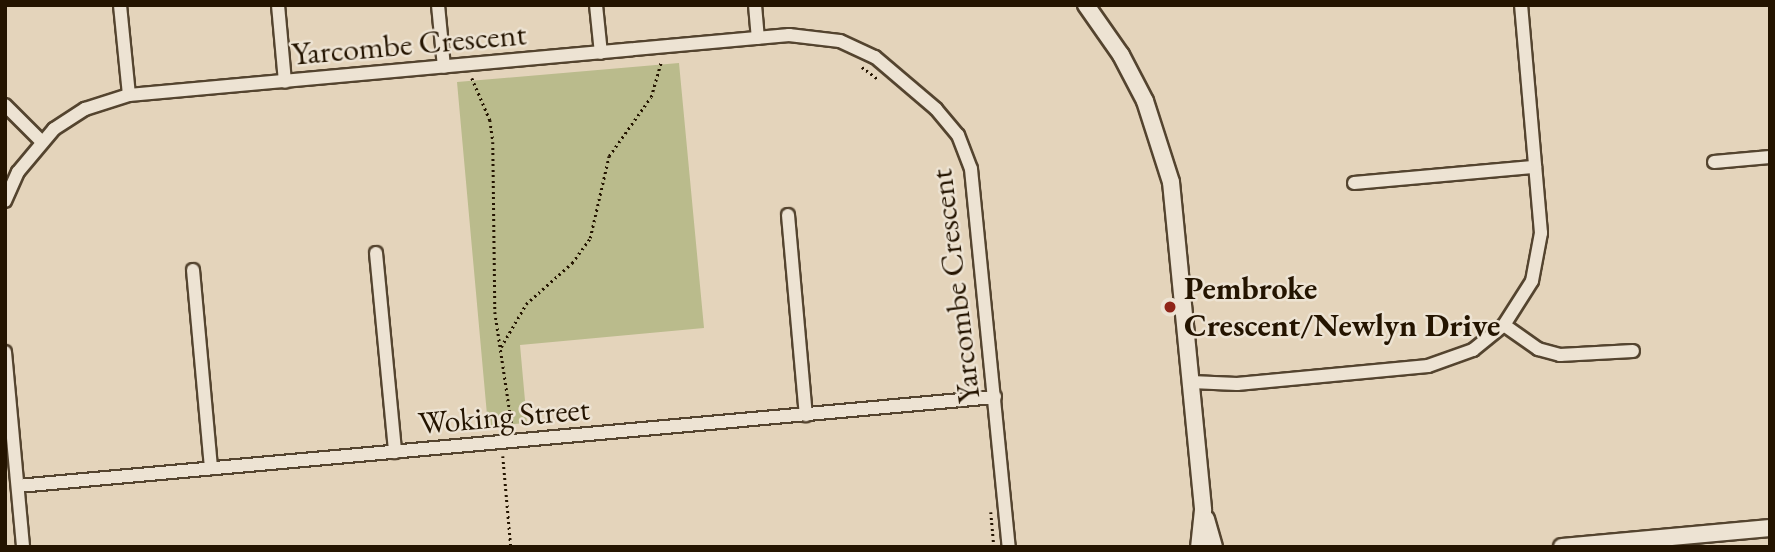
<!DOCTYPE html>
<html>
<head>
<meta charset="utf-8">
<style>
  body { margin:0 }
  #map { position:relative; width:1775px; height:552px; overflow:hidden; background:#e4d4bb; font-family:"EB Garamond",serif }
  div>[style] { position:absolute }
  .green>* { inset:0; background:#babb8c }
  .path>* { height:2.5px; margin-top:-1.25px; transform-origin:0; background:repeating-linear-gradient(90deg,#241400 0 2px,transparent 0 5.5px) }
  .roads { filter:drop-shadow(2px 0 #54442f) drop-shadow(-2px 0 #54442f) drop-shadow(0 2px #54442f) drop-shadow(0 -2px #54442f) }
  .minor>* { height:12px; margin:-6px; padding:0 6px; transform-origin:6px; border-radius:6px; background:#ede3d3 }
  .tertiary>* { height:16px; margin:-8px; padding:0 8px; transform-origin:8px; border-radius:8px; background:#ede3d3 }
  .dots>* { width:19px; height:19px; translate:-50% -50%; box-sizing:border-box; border:4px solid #ede3d3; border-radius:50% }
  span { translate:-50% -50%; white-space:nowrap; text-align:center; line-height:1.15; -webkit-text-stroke:5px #ede3d3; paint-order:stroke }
  .street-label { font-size:32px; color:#241400 }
  .poi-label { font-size:32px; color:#241400; font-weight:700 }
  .left { translate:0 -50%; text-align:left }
  .frame { position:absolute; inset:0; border:7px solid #241400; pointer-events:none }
</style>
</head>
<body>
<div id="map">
  <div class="green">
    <div style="clip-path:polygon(679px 63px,704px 328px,520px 345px,527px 423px,488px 426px,457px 82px)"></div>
  </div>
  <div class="path">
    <div style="left:862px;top:67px;width:21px;rotate:37deg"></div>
    <div style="left:472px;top:78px;width:46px;rotate:66.8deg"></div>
    <div style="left:490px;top:120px;width:22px;rotate:82deg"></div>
    <div style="left:493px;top:142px;width:170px;rotate:89.3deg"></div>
    <div style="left:495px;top:312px;width:115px;rotate:81.5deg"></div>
    <div style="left:501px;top:347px;width:50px;rotate:-59.8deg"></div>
    <div style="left:526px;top:304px;width:62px;rotate:-41.7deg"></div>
    <div style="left:572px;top:263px;width:31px;rotate:-54deg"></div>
    <div style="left:590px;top:238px;width:84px;rotate:-77deg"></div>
    <div style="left:609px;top:156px;width:72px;rotate:-54.6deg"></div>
    <div style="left:651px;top:97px;width:37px;rotate:-74deg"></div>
    <div style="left:503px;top:456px;width:91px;rotate:85deg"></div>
    <div style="left:991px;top:512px;width:35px;rotate:85deg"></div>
  </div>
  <div class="roads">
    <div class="minor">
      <div style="left:120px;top:5px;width:90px;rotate:84.3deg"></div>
      <div style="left:278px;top:5px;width:77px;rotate:84.8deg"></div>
      <div style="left:438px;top:5px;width:62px;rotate:84.5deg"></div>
      <div style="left:596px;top:5px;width:48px;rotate:84.1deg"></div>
      <div style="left:755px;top:5px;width:33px;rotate:85deg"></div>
      <div style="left:5px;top:105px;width:51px;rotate:45deg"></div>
      <div style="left:1714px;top:162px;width:56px;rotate:-5.1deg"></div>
      <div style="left:1354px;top:183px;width:182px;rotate:-5.1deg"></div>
      <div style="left:5px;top:201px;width:32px;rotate:-66deg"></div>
      <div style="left:18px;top:172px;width:56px;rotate:-50.1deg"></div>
      <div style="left:54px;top:129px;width:37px;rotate:-33deg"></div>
      <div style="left:85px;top:109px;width:46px;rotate:-17.7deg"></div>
      <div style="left:129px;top:95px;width:663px;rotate:-5.19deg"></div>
      <div style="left:789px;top:35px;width:51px;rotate:6.7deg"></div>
      <div style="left:840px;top:41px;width:38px;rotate:25deg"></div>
      <div style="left:875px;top:57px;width:80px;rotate:40.4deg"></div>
      <div style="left:936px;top:109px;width:34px;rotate:50deg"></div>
      <div style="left:958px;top:135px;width:36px;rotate:69deg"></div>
      <div style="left:971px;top:169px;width:380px;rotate:84.3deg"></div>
      <div style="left:788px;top:215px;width:201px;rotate:84.9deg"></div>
      <div style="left:376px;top:253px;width:200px;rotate:84.5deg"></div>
      <div style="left:193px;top:270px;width:199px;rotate:84.8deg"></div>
      <div style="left:1504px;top:325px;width:42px;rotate:35.2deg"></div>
      <div style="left:1538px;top:349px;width:23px;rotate:15deg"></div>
      <div style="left:1560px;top:355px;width:73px;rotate:-3.1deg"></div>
      <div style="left:5px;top:352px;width:196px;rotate:84.7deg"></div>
      <div style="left:1191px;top:382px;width:46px;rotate:2.5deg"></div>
      <div style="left:1237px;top:384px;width:192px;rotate:-5.4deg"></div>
      <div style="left:1428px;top:366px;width:48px;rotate:-19.6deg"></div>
      <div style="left:1473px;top:350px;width:40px;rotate:-39deg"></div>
      <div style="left:1504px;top:325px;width:52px;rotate:-57.5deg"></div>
      <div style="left:1532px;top:281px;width:49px;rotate:-79.4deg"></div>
      <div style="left:1541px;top:233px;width:229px;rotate:-95deg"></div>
      <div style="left:18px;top:486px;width:981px;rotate:-5.21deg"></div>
    </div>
    <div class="tertiary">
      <div style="left:1086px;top:5px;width:61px;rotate:55deg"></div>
      <div style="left:1121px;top:55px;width:52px;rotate:62.4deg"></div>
      <div style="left:1145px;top:101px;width:85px;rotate:72.2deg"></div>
      <div style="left:1171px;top:182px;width:330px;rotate:84.4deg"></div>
      <div style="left:1203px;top:510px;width:37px;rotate:96deg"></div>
      <div style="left:1206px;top:519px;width:29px;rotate:74deg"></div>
      <div style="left:1562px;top:547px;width:209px;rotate:-5.2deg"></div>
    </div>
  </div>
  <div class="dots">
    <div style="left:1170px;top:307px;background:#8f2418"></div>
  </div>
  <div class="street-label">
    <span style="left:409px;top:44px;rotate:-5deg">Yarcombe Crescent</span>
    <span style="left:955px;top:286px;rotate:-97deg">Yarcombe Crescent</span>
    <span style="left:504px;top:416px;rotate:-5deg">Woking Street</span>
  </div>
  <div class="poi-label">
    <span class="left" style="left:1184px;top:307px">Pembroke<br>Crescent/Newlyn Drive</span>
  </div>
  <div class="frame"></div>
</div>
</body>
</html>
